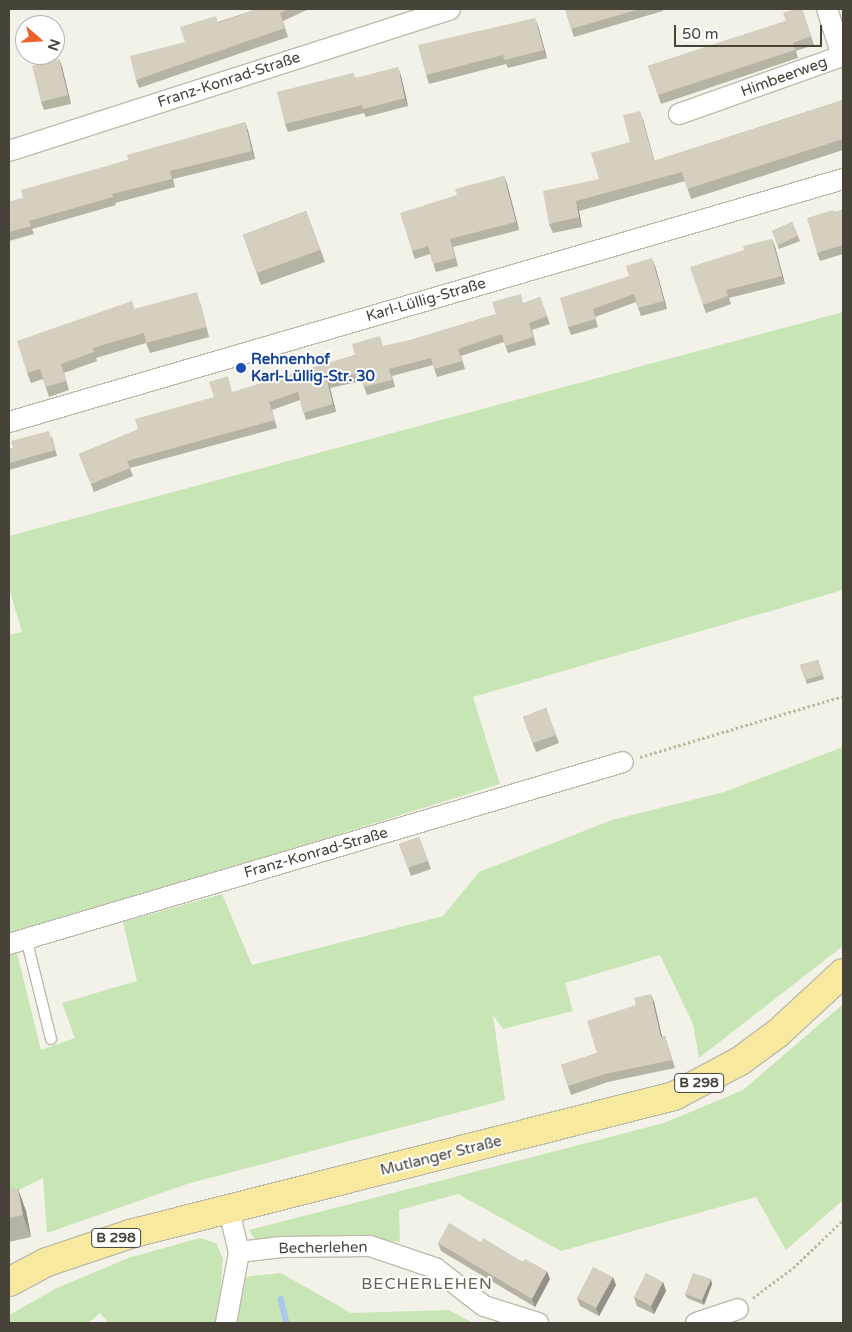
<!DOCTYPE html>
<html>
<head>
<meta charset="utf-8">
<style>
  body { margin:0 }
  #map { position:relative; width:852px; height:1332px; overflow:hidden; background:#f3f2e9; font-family:"Varela Round",sans-serif }
  div>[style] { position:absolute }
  .green>* { inset:0; background:#c8e5b5 }
  .stream>* { height:5.5px; margin:-2.75px; padding:0 2.75px; transform-origin:2.75px; border-radius:2.75px; background:#aac8eb }
  .path>* { height:3px; margin-top:-1.5px; transform-origin:0; background:repeating-linear-gradient(90deg,#bfb89e 0 2.5px,transparent 0 5px) }
  .roads { filter:drop-shadow(1px 0 #bebbac) drop-shadow(-1px 0 #bebbac) drop-shadow(0 1px #bebbac) drop-shadow(0 -1px #bebbac) }
  .lane>* { height:10px; margin:-5px; padding:0 5px; transform-origin:5px; border-radius:5px; background:#fff }
  .street>* { height:20px; margin:-10px; padding:0 10px; transform-origin:10px; border-radius:10px; background:#fff }
  .primary>* { height:28px; margin:-14px; padding:0 14px; transform-origin:14px; border-radius:14px; background:#f7ea9e }
  .wall>* { inset:0; background:#b6b2a4 }
  .shaded-wall>* { inset:0; background:#949186 }
  .building>* { inset:0; background:#d4cfbf }
  .dots>* { width:14px; height:14px; translate:-50% -50%; box-sizing:border-box; border:2px solid #fff; border-radius:50% }
  span { translate:-50% -50%; white-space:nowrap; text-align:center; line-height:1.15; -webkit-text-stroke:4px #fff; paint-order:stroke }
  .shield-label span { padding:1px 4px; background:#fff; border:1px solid; border-radius:4px; -webkit-text-stroke-width:0 }
  .shield-label { font-size:14px; color:#474338; font-weight:700 }
  .street-label { font-size:15px; color:#474338 }
  .transit-label { font-size:15px; color:#164399; font-weight:700 }
  .left { translate:0 -50%; text-align:left }
  .neighbourhood-label { font-size:16px; color:#696250; letter-spacing:1px }
  .frame { position:absolute; inset:0; border:10px solid #474338; pointer-events:none }
  .north { position:absolute; left:15px; top:15px; width:50px; height:50px; box-sizing:border-box; background:#fff; border:1px solid #b5b4af; border-radius:50%; rotate:109deg; font-size:14px; font-weight:700; line-height:20px; text-align:center; color:#474338 }
  .north::after { content:''; display:block; margin:auto; width:18px; height:22px; background:#eb6129; clip-path:polygon(50% 0,100% 100%,50% 72%,0 100%) }
  .scale { position:absolute; left:674px; top:25px; width:148px; height:22px; box-sizing:border-box; border:2px solid #474338; border-top:0; padding-left:6px; font-size:15px; line-height:18px; white-space:nowrap; color:#474338; -webkit-text-stroke:4px #fff; paint-order:stroke }
</style>
</head>
<body>
<div id="map">
  <div class="green">
    <div style="clip-path:polygon(843px 312px,843px 590px,473px 697px,500px 784px,9px 937px,9px 635px,22px 632px,9px 588px,9px 536px)"></div>
    <div style="clip-path:polygon(843px 747px,843px 946px,699px 1058px,693px 1024px,660px 955px,565px 983px,573px 1011px,503px 1029px,493px 1015px,505px 1100px,187px 1184px,47px 1233px,43px 1178px,9px 1195px,9px 951px,16px 949px,41px 1050px,75px 1038px,62px 1003px,137px 981px,123px 922px,222px 894px,252px 965px,443px 916px,479px 872px,612px 820px,724px 792px)"></div>
    <div style="clip-path:polygon(843px 1004px,843px 1200px,786px 1250px,756px 1197px,561px 1251px,458px 1194px,399px 1210px,400px 1242px,330px 1236px,255px 1240px,249px 1230px,664px 1123px,743px 1090px)"></div>
    <div style="clip-path:polygon(200px 1238px,216px 1243px,223px 1259px,218px 1323px,109px 1323px,100px 1313px,88px 1323px,9px 1323px,9px 1315px,55px 1289px,128px 1258px)"></div>
    <div style="clip-path:polygon(281px 1273px,351px 1313px,449px 1310px,473px 1323px,228px 1323px,243px 1277px)"></div>
  </div>
  <div class="stream">
    <div style="left:281px;top:1299px;width:25px;rotate:76deg"></div>
  </div>
  <div class="path">
    <div style="left:640px;top:757px;width:212px;rotate:-16.7deg"></div>
    <div style="left:753px;top:1298px;width:50px;rotate:-36.9deg"></div>
    <div style="left:793px;top:1268px;width:69px;rotate:-43.8deg"></div>
  </div>
  <div class="roads">
    <div class="lane">
      <div style="left:26px;top:938px;width:104px;rotate:76.1deg"></div>
    </div>
    <div class="street">
      <div style="left:679px;top:114px;width:173px;rotate:-19.6deg"></div>
      <div style="left:842px;top:56px;width:49px;rotate:-107.7deg"></div>
      <div style="left:9px;top:151px;width:463px;rotate:-17.8deg"></div>
      <div style="left:9px;top:422px;width:869px;rotate:-16.24deg"></div>
      <div style="left:9px;top:944px;width:640px;rotate:-16.51deg"></div>
      <div style="left:239px;top:1252px;width:43px;rotate:-6.6deg"></div>
      <div style="left:282px;top:1247px;width:88px;rotate:-0.7deg"></div>
      <div style="left:370px;top:1246px;width:69px;rotate:18.7deg"></div>
      <div style="left:435px;top:1268px;width:62px;rotate:37.8deg"></div>
      <div style="left:484px;top:1306px;width:57px;rotate:17.5deg"></div>
      <div style="left:226px;top:1323px;width:72px;rotate:-79.6deg"></div>
      <div style="left:239px;top:1252px;width:42px;rotate:-103.7deg"></div>
      <div style="left:696px;top:1323px;width:44px;rotate:-18.4deg"></div>
    </div>
    <div class="primary">
      <div style="left:9px;top:1282px;width:43px;rotate:-27.8deg"></div>
      <div style="left:47px;top:1262px;width:88px;rotate:-18.6deg"></div>
      <div style="left:130px;top:1234px;width:561px;rotate:-14.23deg"></div>
      <div style="left:674px;top:1096px;width:75px;rotate:-27.9deg"></div>
      <div style="left:740px;top:1061px;width:47px;rotate:-36.4deg"></div>
      <div style="left:778px;top:1033px;width:88px;rotate:-42.7deg"></div>
    </div>
  </div>
  <div class="wall">
    <div style="clip-path:polygon(257px 9px,309px 9px,283px 21px,288px 37px,139px 88px,136px 80px,185px 42px,218px 22px)"></div>
    <div style="clip-path:polygon(565px 9px,663px 9px,663px 11px,574px 37px)"></div>
    <div style="clip-path:polygon(802px 9px,814px 45px,796px 51px,798px 58px,661px 104px,648px 66px,786px 21px)"></div>
    <div style="clip-path:polygon(538px 26px,547px 58px,508px 68px,506px 64px,429px 84px,426px 75px)"></div>
    <div style="clip-path:polygon(59px 59px,62px 67px,71px 104px,44px 110px,41px 102px)"></div>
    <div style="clip-path:polygon(353px 73px,355px 78px,401px 76px,408px 106px,366px 117px,364px 113px,288px 132px,285px 124px)"></div>
    <div style="clip-path:polygon(843px 100px,843px 150px,691px 199px,685px 181px,579px 211px,582px 227px,553px 233px,549px 224px,599px 179px,630px 142px,643px 120px,654px 161px)"></div>
    <div style="clip-path:polygon(245px 122px,248px 131px,255px 159px,173px 179px,175px 187px,115px 203px,116px 205px,32px 229px,34px 234px,9px 241px,9px 202px,23px 198px,128px 160px)"></div>
    <div style="clip-path:polygon(504px 176px,507px 184px,519px 230px,453px 247px,458px 266px,436px 272px,430px 254px,415px 259px,412px 251px,457px 195px)"></div>
    <div style="clip-path:polygon(843px 210px,843px 254px,820px 261px,817px 253px,834px 212px)"></div>
    <div style="clip-path:polygon(306px 211px,325px 262px,261px 285px,243px 235px)"></div>
    <div style="clip-path:polygon(792px 222px,800px 241px,779px 249px,772px 231px)"></div>
    <div style="clip-path:polygon(772px 239px,775px 247px,785px 284px,729px 298px,731px 304px,706px 313px,703px 305px,744px 250px)"></div>
    <div style="clip-path:polygon(655px 266px,667px 309px,641px 316px,636px 302px,595px 317px,598px 327px,571px 335px,568px 327px,629px 276px)"></div>
    <div style="clip-path:polygon(540px 297px,550px 324px,532px 330px,536px 345px,508px 353px,504px 342px,461px 356px,465px 369px,437px 377px,433px 365px,392px 376px,395px 387px,367px 395px,362px 381px,330px 388px,336px 412px,306px 420px,300px 400px,272px 410px,277px 428px,130px 468px,133px 476px,94px 492px,79px 454px,233px 392px,384px 346px,411px 340px,496px 314px)"></div>
    <div style="clip-path:polygon(132px 301px,134px 309px,200px 302px,209px 337px,150px 353px,146px 343px,96px 358px,97px 361px,64px 373px,69px 390px,49px 397px,43px 379px,31px 383px,27px 373px)"></div>
    <div style="clip-path:polygon(52px 437px,57px 456px,9px 470px,9px 449px)"></div>
    <div style="clip-path:polygon(818px 660px,824px 679px,807px 684px,800px 665px)"></div>
    <div style="clip-path:polygon(546px 708px,559px 743px,536px 752px,523px 717px)"></div>
    <div style="clip-path:polygon(419px 837px,431px 869px,411px 876px,399px 844px)"></div>
    <div style="clip-path:polygon(654px 1002px,662px 1037px,665px 1036px,675px 1068px,608px 1082px,571px 1095px,561px 1065px,597px 1053px)"></div>
    <div style="clip-path:polygon(18px 1189px,26px 1211px,31px 1237px,9px 1242px,9px 1190px)"></div>
    <div style="clip-path:polygon(481px 1242px,523px 1262px,550px 1279px,535px 1307px,441px 1251px,438px 1243px)"></div>
    <div style="clip-path:polygon(663px 1282px,666px 1291px,654px 1314px,637px 1306px,634px 1297px)"></div>
    <div style="clip-path:polygon(712px 1284px,704px 1305px,687px 1298px,685px 1294px)"></div>
    <div style="clip-path:polygon(616px 1285px,599px 1316px,580px 1306px,577px 1298px)"></div>
  </div>
  <div class="shaded-wall">
    <div style="clip-path:polygon(535px 18px,538px 26px,547px 58px,544px 50px)"></div>
    <div style="clip-path:polygon(59px 59px,62px 67px,71px 104px,68px 95px)"></div>
    <div style="clip-path:polygon(398px 67px,401px 76px,408px 106px,405px 98px)"></div>
    <div style="clip-path:polygon(640px 111px,643px 120px,657px 170px,654px 161px)"></div>
    <div style="clip-path:polygon(245px 122px,248px 131px,255px 159px,252px 151px)"></div>
    <div style="clip-path:polygon(504px 176px,507px 184px,519px 230px,516px 222px)"></div>
    <div style="clip-path:polygon(576px 201px,579px 211px,582px 227px,579px 217px)"></div>
    <div style="clip-path:polygon(772px 239px,775px 247px,785px 284px,782px 276px)"></div>
    <div style="clip-path:polygon(652px 258px,655px 266px,667px 309px,664px 301px)"></div>
    <div style="clip-path:polygon(327px 380px,330px 388px,336px 412px,333px 404px)"></div>
    <div style="clip-path:polygon(651px 994px,654px 1002px,664px 1045px,661px 1037px)"></div>
    <div style="clip-path:polygon(18px 1189px,26px 1211px,31px 1237px,23px 1215px)"></div>
    <div style="clip-path:polygon(547px 1271px,550px 1279px,535px 1307px,532px 1299px)"></div>
    <div style="clip-path:polygon(613px 1277px,616px 1285px,599px 1316px,596px 1308px)"></div>
    <div style="clip-path:polygon(711px 1279px,712px 1284px,704px 1305px,702px 1300px)"></div>
    <div style="clip-path:polygon(663px 1282px,666px 1291px,654px 1314px,651px 1306px)"></div>
  </div>
  <div class="building">
    <div style="clip-path:polygon(257px 9px,289px 9px,280px 13px,285px 28px,136px 80px,130px 56px,185px 42px,180px 27px,216px 16px,218px 23px)"></div>
    <div style="clip-path:polygon(565px 9px,640px 9px,571px 29px)"></div>
    <div style="clip-path:polygon(795px 9px,802px 9px,811px 36px,793px 43px,795px 50px,658px 95px,648px 66px,786px 21px,783px 13px)"></div>
    <div style="clip-path:polygon(535px 18px,544px 50px,505px 60px,503px 55px,426px 75px,418px 45px)"></div>
    <div style="clip-path:polygon(59px 59px,68px 95px,41px 102px,32px 66px)"></div>
    <div style="clip-path:polygon(398px 67px,405px 98px,363px 109px,362px 105px,285px 124px,277px 92px,353px 73px,355px 78px)"></div>
    <div style="clip-path:polygon(843px 100px,843px 139px,687px 189px,682px 172px,576px 201px,579px 217px,549px 224px,543px 191px,599px 179px,591px 153px,630px 142px,623px 115px,640px 111px,654px 161px)"></div>
    <div style="clip-path:polygon(245px 122px,252px 151px,170px 171px,172px 179px,112px 194px,113px 197px,29px 221px,31px 226px,9px 232px,9px 202px,23px 198px,21px 190px,128px 160px,127px 155px)"></div>
    <div style="clip-path:polygon(504px 176px,516px 222px,450px 239px,455px 258px,433px 264px,428px 246px,412px 251px,400px 213px,457px 195px,455px 189px)"></div>
    <div style="clip-path:polygon(833px 210px,834px 212px,843px 210px,843px 245px,817px 253px,807px 218px)"></div>
    <div style="clip-path:polygon(306px 211px,320px 250px,257px 273px,243px 235px)"></div>
    <div style="clip-path:polygon(792px 222px,798px 236px,778px 245px,772px 231px)"></div>
    <div style="clip-path:polygon(772px 239px,782px 276px,726px 290px,728px 296px,703px 305px,690px 267px,744px 250px,743px 246px)"></div>
    <div style="clip-path:polygon(652px 258px,664px 301px,638px 308px,634px 294px,593px 309px,596px 319px,568px 327px,560px 298px,629px 276px,626px 266px)"></div>
    <div style="clip-path:polygon(197px 292px,206px 327px,146px 343px,144px 333px,93px 348px,94px 352px,61px 364px,66px 381px,46px 387px,40px 369px,27px 373px,17px 341px,132px 301px,134px 309px)"></div>
    <div style="clip-path:polygon(521px 294px,523px 304px,540px 297px,547px 316px,529px 323px,533px 337px,505px 346px,502px 334px,458px 349px,462px 361px,434px 369px,431px 358px,389px 369px,392px 380px,364px 387px,360px 373px,327px 380px,333px 404px,303px 413px,298px 392px,269px 402px,275px 420px,127px 461px,130px 468px,91px 484px,79px 454px,138px 429px,135px 419px,214px 397px,209px 382px,228px 376px,232px 392px,355px 355px,352px 344px,380px 336px,383px 346px,411px 340px,496px 314px,492px 302px)"></div>
    <div style="clip-path:polygon(49px 431px,55px 450px,9px 463px,9px 449px,13px 448px,11px 441px)"></div>
    <div style="clip-path:polygon(818px 660px,822px 675px,805px 680px,800px 665px)"></div>
    <div style="clip-path:polygon(546px 708px,556px 735px,533px 743px,523px 717px)"></div>
    <div style="clip-path:polygon(419px 837px,428px 861px,408px 868px,399px 844px)"></div>
    <div style="clip-path:polygon(651px 994px,661px 1037px,665px 1036px,672px 1060px,605px 1074px,568px 1086px,561px 1065px,597px 1053px,587px 1021px,636px 1005px,634px 998px)"></div>
    <div style="clip-path:polygon(18px 1189px,23px 1215px,9px 1218px,9px 1190px)"></div>
    <div style="clip-path:polygon(449px 1223px,481px 1242px,483px 1238px,523px 1262px,525px 1259px,547px 1271px,532px 1299px,438px 1243px)"></div>
    <div style="clip-path:polygon(593px 1267px,613px 1277px,596px 1308px,577px 1298px)"></div>
    <div style="clip-path:polygon(646px 1273px,663px 1282px,651px 1306px,634px 1297px)"></div>
    <div style="clip-path:polygon(693px 1273px,711px 1279px,702px 1300px,685px 1294px)"></div>
  </div>
  <div class="dots">
    <div style="left:241px;top:368px;background:#1a4fb4"></div>
  </div>
  <div class="shield-label">
    <span style="left:699px;top:1083px">B 298</span>
    <span style="left:116px;top:1238px">B 298</span>
  </div>
  <div class="street-label">
    <span style="left:784px;top:77px;rotate:-20deg">Himbeerweg</span>
    <span style="left:229px;top:80px;rotate:-18deg">Franz-Konrad-Straße</span>
    <span style="left:426px;top:300px;rotate:-16deg">Karl-Lüllig-Straße</span>
    <span style="left:316px;top:853px;rotate:-16deg">Franz-Konrad-Straße</span>
    <span style="left:441px;top:1156px;rotate:-14deg">Mutlanger Straße</span>
    <span style="left:323px;top:1248px;rotate:-1deg">Becherlehen</span>
  </div>
  <div class="transit-label">
    <span class="left" style="left:251px;top:368px">Rehnenhof<br>Karl-Lüllig-Str. 30</span>
  </div>
  <div class="neighbourhood-label">
    <span style="left:427px;top:1284px">BECHERLEHEN</span>
  </div>
  <div class="frame"></div>
  <div class="north">N</div>
  <div class="scale">50 m</div>
</div>
</body>
</html>
